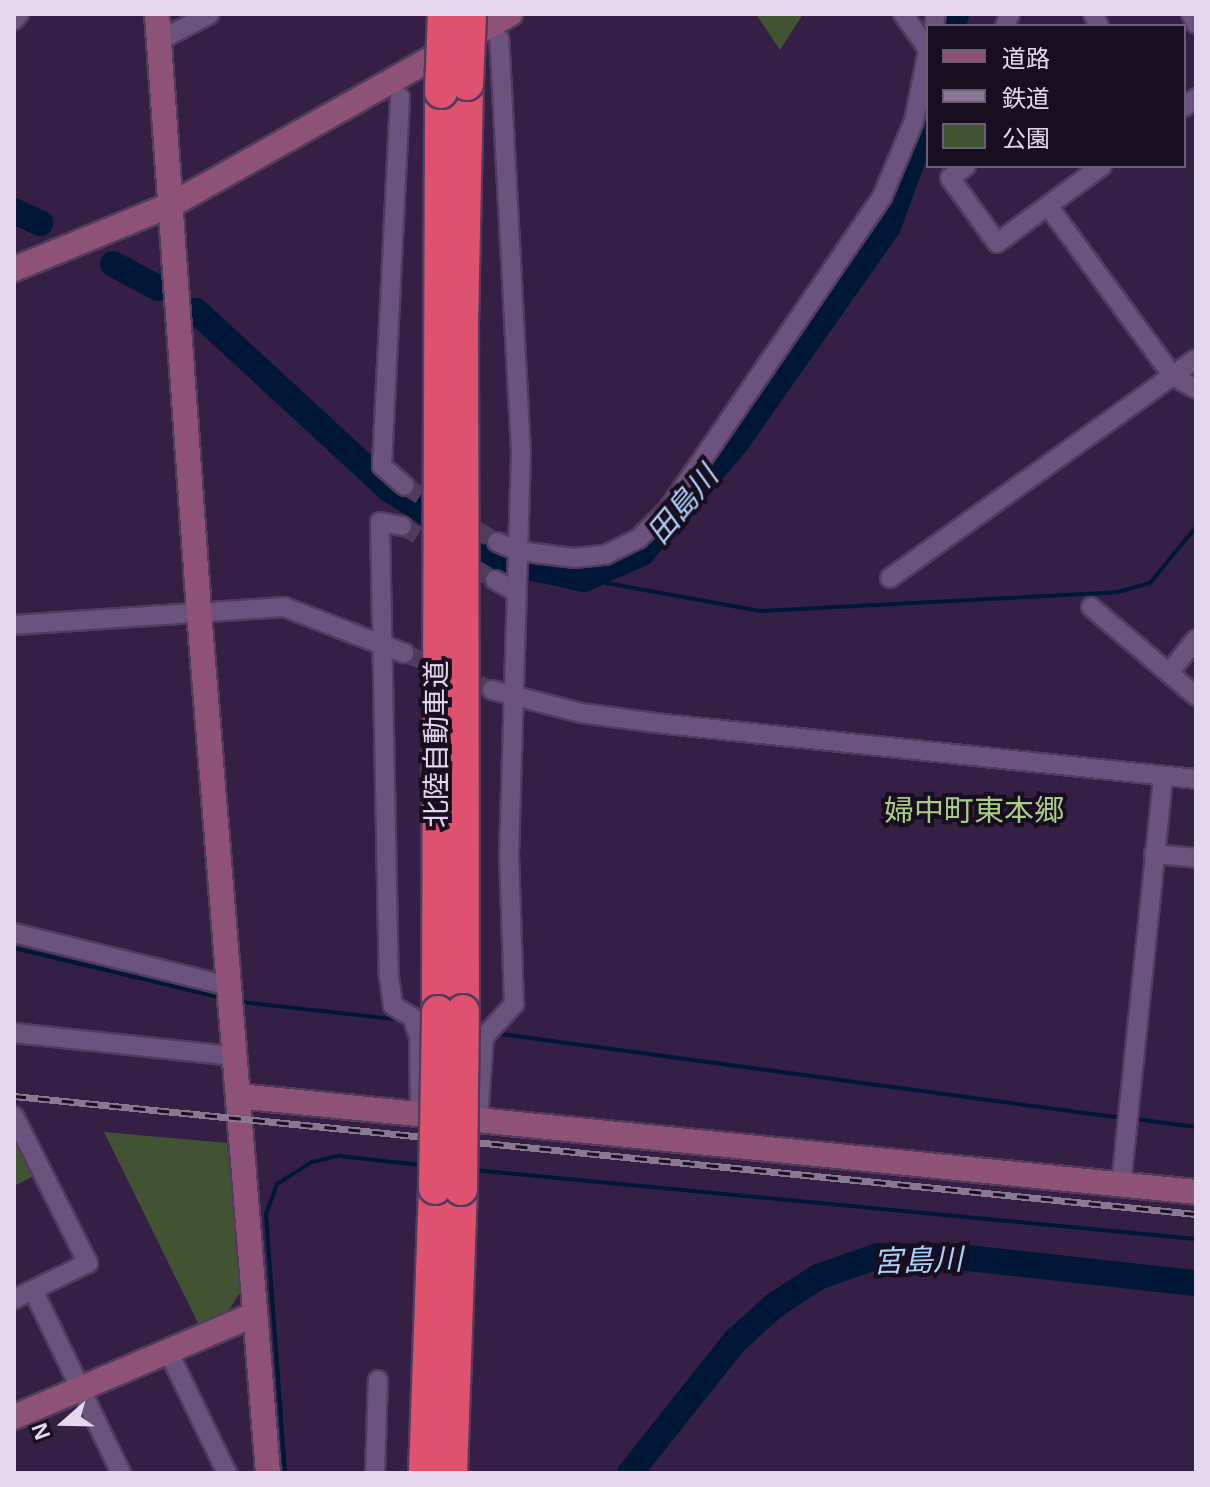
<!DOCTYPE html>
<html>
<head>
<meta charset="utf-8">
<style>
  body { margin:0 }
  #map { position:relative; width:1210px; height:1487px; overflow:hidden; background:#361f45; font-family:Helvetica,"Noto Sans JP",sans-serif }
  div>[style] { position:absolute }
  .green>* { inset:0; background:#425334 }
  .stream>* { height:4px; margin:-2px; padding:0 2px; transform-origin:2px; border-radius:2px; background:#001835 }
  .river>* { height:26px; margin:-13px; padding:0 13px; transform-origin:13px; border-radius:13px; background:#001835 }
  .street-tunnel>* { height:18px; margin-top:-9px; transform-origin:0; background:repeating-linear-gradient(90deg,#503b5e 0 18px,transparent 0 27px) }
  .roads { filter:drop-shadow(2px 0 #513c5d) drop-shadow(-2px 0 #513c5d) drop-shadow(0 2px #513c5d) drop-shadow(0 -2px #513c5d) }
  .street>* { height:18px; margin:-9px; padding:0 9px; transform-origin:9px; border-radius:9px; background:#6c537d }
  .secondary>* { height:24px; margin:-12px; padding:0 12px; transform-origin:12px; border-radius:12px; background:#8e5279 }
  .highway>* { height:32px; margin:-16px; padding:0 16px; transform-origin:16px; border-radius:16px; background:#de516f }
  .rail>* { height:7px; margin-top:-3.5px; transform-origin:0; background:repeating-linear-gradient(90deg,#180e1f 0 12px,#8a7796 0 24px); box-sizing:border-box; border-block:2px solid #8a7796 }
  .bridges { filter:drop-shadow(2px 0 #513c5d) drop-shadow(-2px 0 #513c5d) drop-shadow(0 2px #513c5d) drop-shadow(0 -2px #513c5d) }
  .highway-bridge>* { height:32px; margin:-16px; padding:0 16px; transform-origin:16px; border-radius:16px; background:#de516f }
  span { translate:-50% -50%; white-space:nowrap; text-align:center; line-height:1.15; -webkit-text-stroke:8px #180e1f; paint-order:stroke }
  .street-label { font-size:28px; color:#e5d7ef }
  .water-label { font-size:30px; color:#acd1f9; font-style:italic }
  .neighbourhood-label { font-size:30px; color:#a8cc87 }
  .frame { position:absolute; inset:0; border:16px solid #e5d7ef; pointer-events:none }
  .legend { position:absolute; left:926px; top:24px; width:260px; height:144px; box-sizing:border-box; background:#180e1f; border:2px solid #6a5e72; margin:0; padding:10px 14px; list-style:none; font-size:24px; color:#e5d7ef }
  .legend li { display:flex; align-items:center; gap:16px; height:40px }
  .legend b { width:40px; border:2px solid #6a5e72 }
  .north { position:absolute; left:24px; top:1383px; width:80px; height:80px; -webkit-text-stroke:6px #180e1f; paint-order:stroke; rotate:250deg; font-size:22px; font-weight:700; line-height:32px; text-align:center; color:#e5d7ef }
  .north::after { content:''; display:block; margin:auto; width:28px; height:36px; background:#e5d7ef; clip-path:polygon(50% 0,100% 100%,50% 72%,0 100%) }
</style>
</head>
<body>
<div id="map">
  <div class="green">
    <div style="clip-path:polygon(756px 14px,803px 14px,780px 50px)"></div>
    <div style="clip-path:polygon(14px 1126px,40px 1173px,14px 1186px)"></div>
    <div style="clip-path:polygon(104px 1132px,227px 1143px,241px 1291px,229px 1310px,198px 1323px)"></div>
  </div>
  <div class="stream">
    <div style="left:584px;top:579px;width:179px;rotate:10.3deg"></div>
    <div style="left:760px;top:611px;width:359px;rotate:-3deg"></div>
    <div style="left:1118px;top:592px;width:33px;rotate:-16deg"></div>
    <div style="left:1150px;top:583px;width:72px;rotate:-50.6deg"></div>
    <div style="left:14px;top:948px;width:215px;rotate:13.5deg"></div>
    <div style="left:240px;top:1002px;width:163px;rotate:6.3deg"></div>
    <div style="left:493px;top:1033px;width:635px;rotate:7.7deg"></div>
    <div style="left:1135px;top:1119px;width:62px;rotate:7.5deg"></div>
    <div style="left:474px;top:1170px;width:725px;rotate:5.46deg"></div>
    <div style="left:285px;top:1473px;width:260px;rotate:-94.2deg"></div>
    <div style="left:266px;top:1214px;width:32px;rotate:-70deg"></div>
    <div style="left:277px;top:1184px;width:41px;rotate:-32.2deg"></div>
    <div style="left:312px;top:1162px;width:28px;rotate:-13deg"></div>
    <div style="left:339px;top:1156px;width:82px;rotate:6.3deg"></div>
  </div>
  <div class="river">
    <div style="left:953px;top:26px;width:12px;rotate:-76deg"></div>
    <div style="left:14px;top:211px;width:29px;rotate:25deg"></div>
    <div style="left:113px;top:264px;width:51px;rotate:28.1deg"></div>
    <div style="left:196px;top:311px;width:264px;rotate:42.7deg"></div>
    <div style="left:390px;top:490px;width:137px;rotate:31.8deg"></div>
    <div style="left:506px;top:562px;width:80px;rotate:12.3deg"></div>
    <div style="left:584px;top:579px;width:64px;rotate:-24.1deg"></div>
    <div style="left:642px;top:553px;width:145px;rotate:-49.5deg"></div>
    <div style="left:736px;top:443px;width:264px;rotate:-54.9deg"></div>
    <div style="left:888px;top:227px;width:117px;rotate:-70deg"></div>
    <div style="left:630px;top:1473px;width:169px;rotate:-51.5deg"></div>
    <div style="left:735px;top:1341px;width:54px;rotate:-42deg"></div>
    <div style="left:775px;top:1305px;width:51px;rotate:-33.1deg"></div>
    <div style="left:818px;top:1277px;width:64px;rotate:-19.3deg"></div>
    <div style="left:878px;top:1256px;width:81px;rotate:0.7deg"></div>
    <div style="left:959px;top:1257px;width:238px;rotate:6.3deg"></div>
  </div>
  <div class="street-tunnel">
    <div style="left:405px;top:486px;width:108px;rotate:31.3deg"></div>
    <div style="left:402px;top:526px;width:108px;rotate:30.1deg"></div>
    <div style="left:404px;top:653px;width:95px;rotate:22.8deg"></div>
  </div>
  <div class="roads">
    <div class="street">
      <div style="left:903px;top:14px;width:43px;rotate:54.5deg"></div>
      <div style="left:1093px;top:14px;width:13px;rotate:63deg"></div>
      <div style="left:1191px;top:14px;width:11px;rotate:63deg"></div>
      <div style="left:14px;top:20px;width:8px;rotate:-50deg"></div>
      <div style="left:934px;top:26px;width:12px;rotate:-81deg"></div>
      <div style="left:1005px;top:26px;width:13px;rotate:-67deg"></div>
      <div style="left:160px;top:40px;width:56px;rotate:-27.5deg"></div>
      <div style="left:400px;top:97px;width:369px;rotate:92.8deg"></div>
      <div style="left:382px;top:466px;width:30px;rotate:41deg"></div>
      <div style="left:1184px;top:107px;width:15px;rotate:-37deg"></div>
      <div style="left:966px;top:166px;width:20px;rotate:143deg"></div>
      <div style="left:950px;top:178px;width:80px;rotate:54.1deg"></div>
      <div style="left:997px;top:243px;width:130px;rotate:-36.3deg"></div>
      <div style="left:1048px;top:206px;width:211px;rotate:53.7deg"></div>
      <div style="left:1173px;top:376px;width:26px;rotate:29deg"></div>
      <div style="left:402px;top:526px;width:22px;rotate:-170deg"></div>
      <div style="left:380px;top:522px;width:455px;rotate:88.9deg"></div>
      <div style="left:389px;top:977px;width:29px;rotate:82deg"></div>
      <div style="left:393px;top:1006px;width:22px;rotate:30deg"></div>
      <div style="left:412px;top:1017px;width:20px;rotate:70deg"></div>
      <div style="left:419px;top:1036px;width:78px;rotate:89.3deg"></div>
      <div style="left:497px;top:542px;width:23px;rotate:23deg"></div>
      <div style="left:518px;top:551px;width:56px;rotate:7.1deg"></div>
      <div style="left:574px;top:558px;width:31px;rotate:-6deg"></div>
      <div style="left:605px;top:555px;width:37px;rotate:-26deg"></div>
      <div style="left:638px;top:539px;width:40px;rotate:-44deg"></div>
      <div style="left:667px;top:511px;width:381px;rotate:-55.6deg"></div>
      <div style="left:882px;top:197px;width:82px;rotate:-67.2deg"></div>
      <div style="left:914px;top:121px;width:72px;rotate:-78.8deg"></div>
      <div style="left:890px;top:578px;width:376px;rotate:-35.6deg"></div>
      <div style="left:495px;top:580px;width:25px;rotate:29deg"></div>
      <div style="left:1091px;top:607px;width:138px;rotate:40.3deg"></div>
      <div style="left:14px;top:625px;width:271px;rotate:-3.8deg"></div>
      <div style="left:284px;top:607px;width:129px;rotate:21deg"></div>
      <div style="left:1169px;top:673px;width:43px;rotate:-51.5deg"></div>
      <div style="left:492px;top:690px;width:92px;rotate:14.5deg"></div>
      <div style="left:581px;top:713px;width:85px;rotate:7.5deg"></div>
      <div style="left:665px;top:724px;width:534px;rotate:5.91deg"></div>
      <div style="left:1154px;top:854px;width:42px;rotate:5.4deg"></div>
      <div style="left:14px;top:933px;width:220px;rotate:13.9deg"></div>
      <div style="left:14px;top:1033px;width:221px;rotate:6deg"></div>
      <div style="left:14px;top:1116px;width:165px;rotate:63.3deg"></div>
      <div style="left:88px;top:1263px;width:82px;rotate:154.1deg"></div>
      <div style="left:478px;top:1120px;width:83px;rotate:-85.9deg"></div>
      <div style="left:484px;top:1037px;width:45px;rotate:-47.7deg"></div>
      <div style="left:514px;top:1004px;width:148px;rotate:-91.9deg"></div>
      <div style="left:509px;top:856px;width:403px;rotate:-88.3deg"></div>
      <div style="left:521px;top:453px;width:415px;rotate:-93deg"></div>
      <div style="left:1121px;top:1185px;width:410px;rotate:-84.1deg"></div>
      <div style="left:33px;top:1290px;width:203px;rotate:64.3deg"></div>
      <div style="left:168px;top:1351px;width:136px;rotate:64.2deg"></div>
      <div style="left:375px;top:1473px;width:93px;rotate:-88.2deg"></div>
    </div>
    <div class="secondary">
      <div style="left:157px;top:14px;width:599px;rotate:85.98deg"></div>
      <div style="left:199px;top:612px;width:864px;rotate:85.42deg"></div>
      <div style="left:14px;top:269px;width:172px;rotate:-22.2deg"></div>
      <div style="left:173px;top:204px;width:387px;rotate:-29.4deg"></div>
      <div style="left:238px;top:1096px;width:963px;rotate:5.72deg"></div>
      <div style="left:14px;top:1417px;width:262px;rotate:-23.1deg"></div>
    </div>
    <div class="highway">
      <div style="left:463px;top:1011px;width:687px;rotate:-90.08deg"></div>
      <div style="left:462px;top:324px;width:240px;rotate:-88.8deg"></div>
      <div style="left:438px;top:1012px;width:920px;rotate:-89.81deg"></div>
      <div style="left:425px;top:1473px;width:285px;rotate:-88deg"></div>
      <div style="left:451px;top:1473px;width:284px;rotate:-88deg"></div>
    </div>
  </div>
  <div class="rail">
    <div style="left:14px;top:1096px;width:1188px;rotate:5.7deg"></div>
  </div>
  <div class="bridges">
    <div class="highway-bridge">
      <div style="left:467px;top:84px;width:70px;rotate:-87.5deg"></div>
      <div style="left:441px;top:92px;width:78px;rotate:-87.8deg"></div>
      <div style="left:435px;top:1188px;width:176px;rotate:-89deg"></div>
      <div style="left:461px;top:1189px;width:178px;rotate:-89.4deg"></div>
    </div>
  </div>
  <div class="street-label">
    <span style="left:437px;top:744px;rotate:-90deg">北陸自動車道</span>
  </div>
  <div class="water-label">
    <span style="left:683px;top:505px;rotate:-50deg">田島川</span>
    <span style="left:918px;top:1261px;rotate:-2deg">宮島川</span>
  </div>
  <div class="neighbourhood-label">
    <span style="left:974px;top:811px">婦中町東本郷</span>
  </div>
  <div class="frame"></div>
  <ul class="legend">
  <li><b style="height:10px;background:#8e5279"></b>道路</li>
  <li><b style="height:10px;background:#8a7796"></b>鉄道</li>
  <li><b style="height:22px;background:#425334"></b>公園</li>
  </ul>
  <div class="north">N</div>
</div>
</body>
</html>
